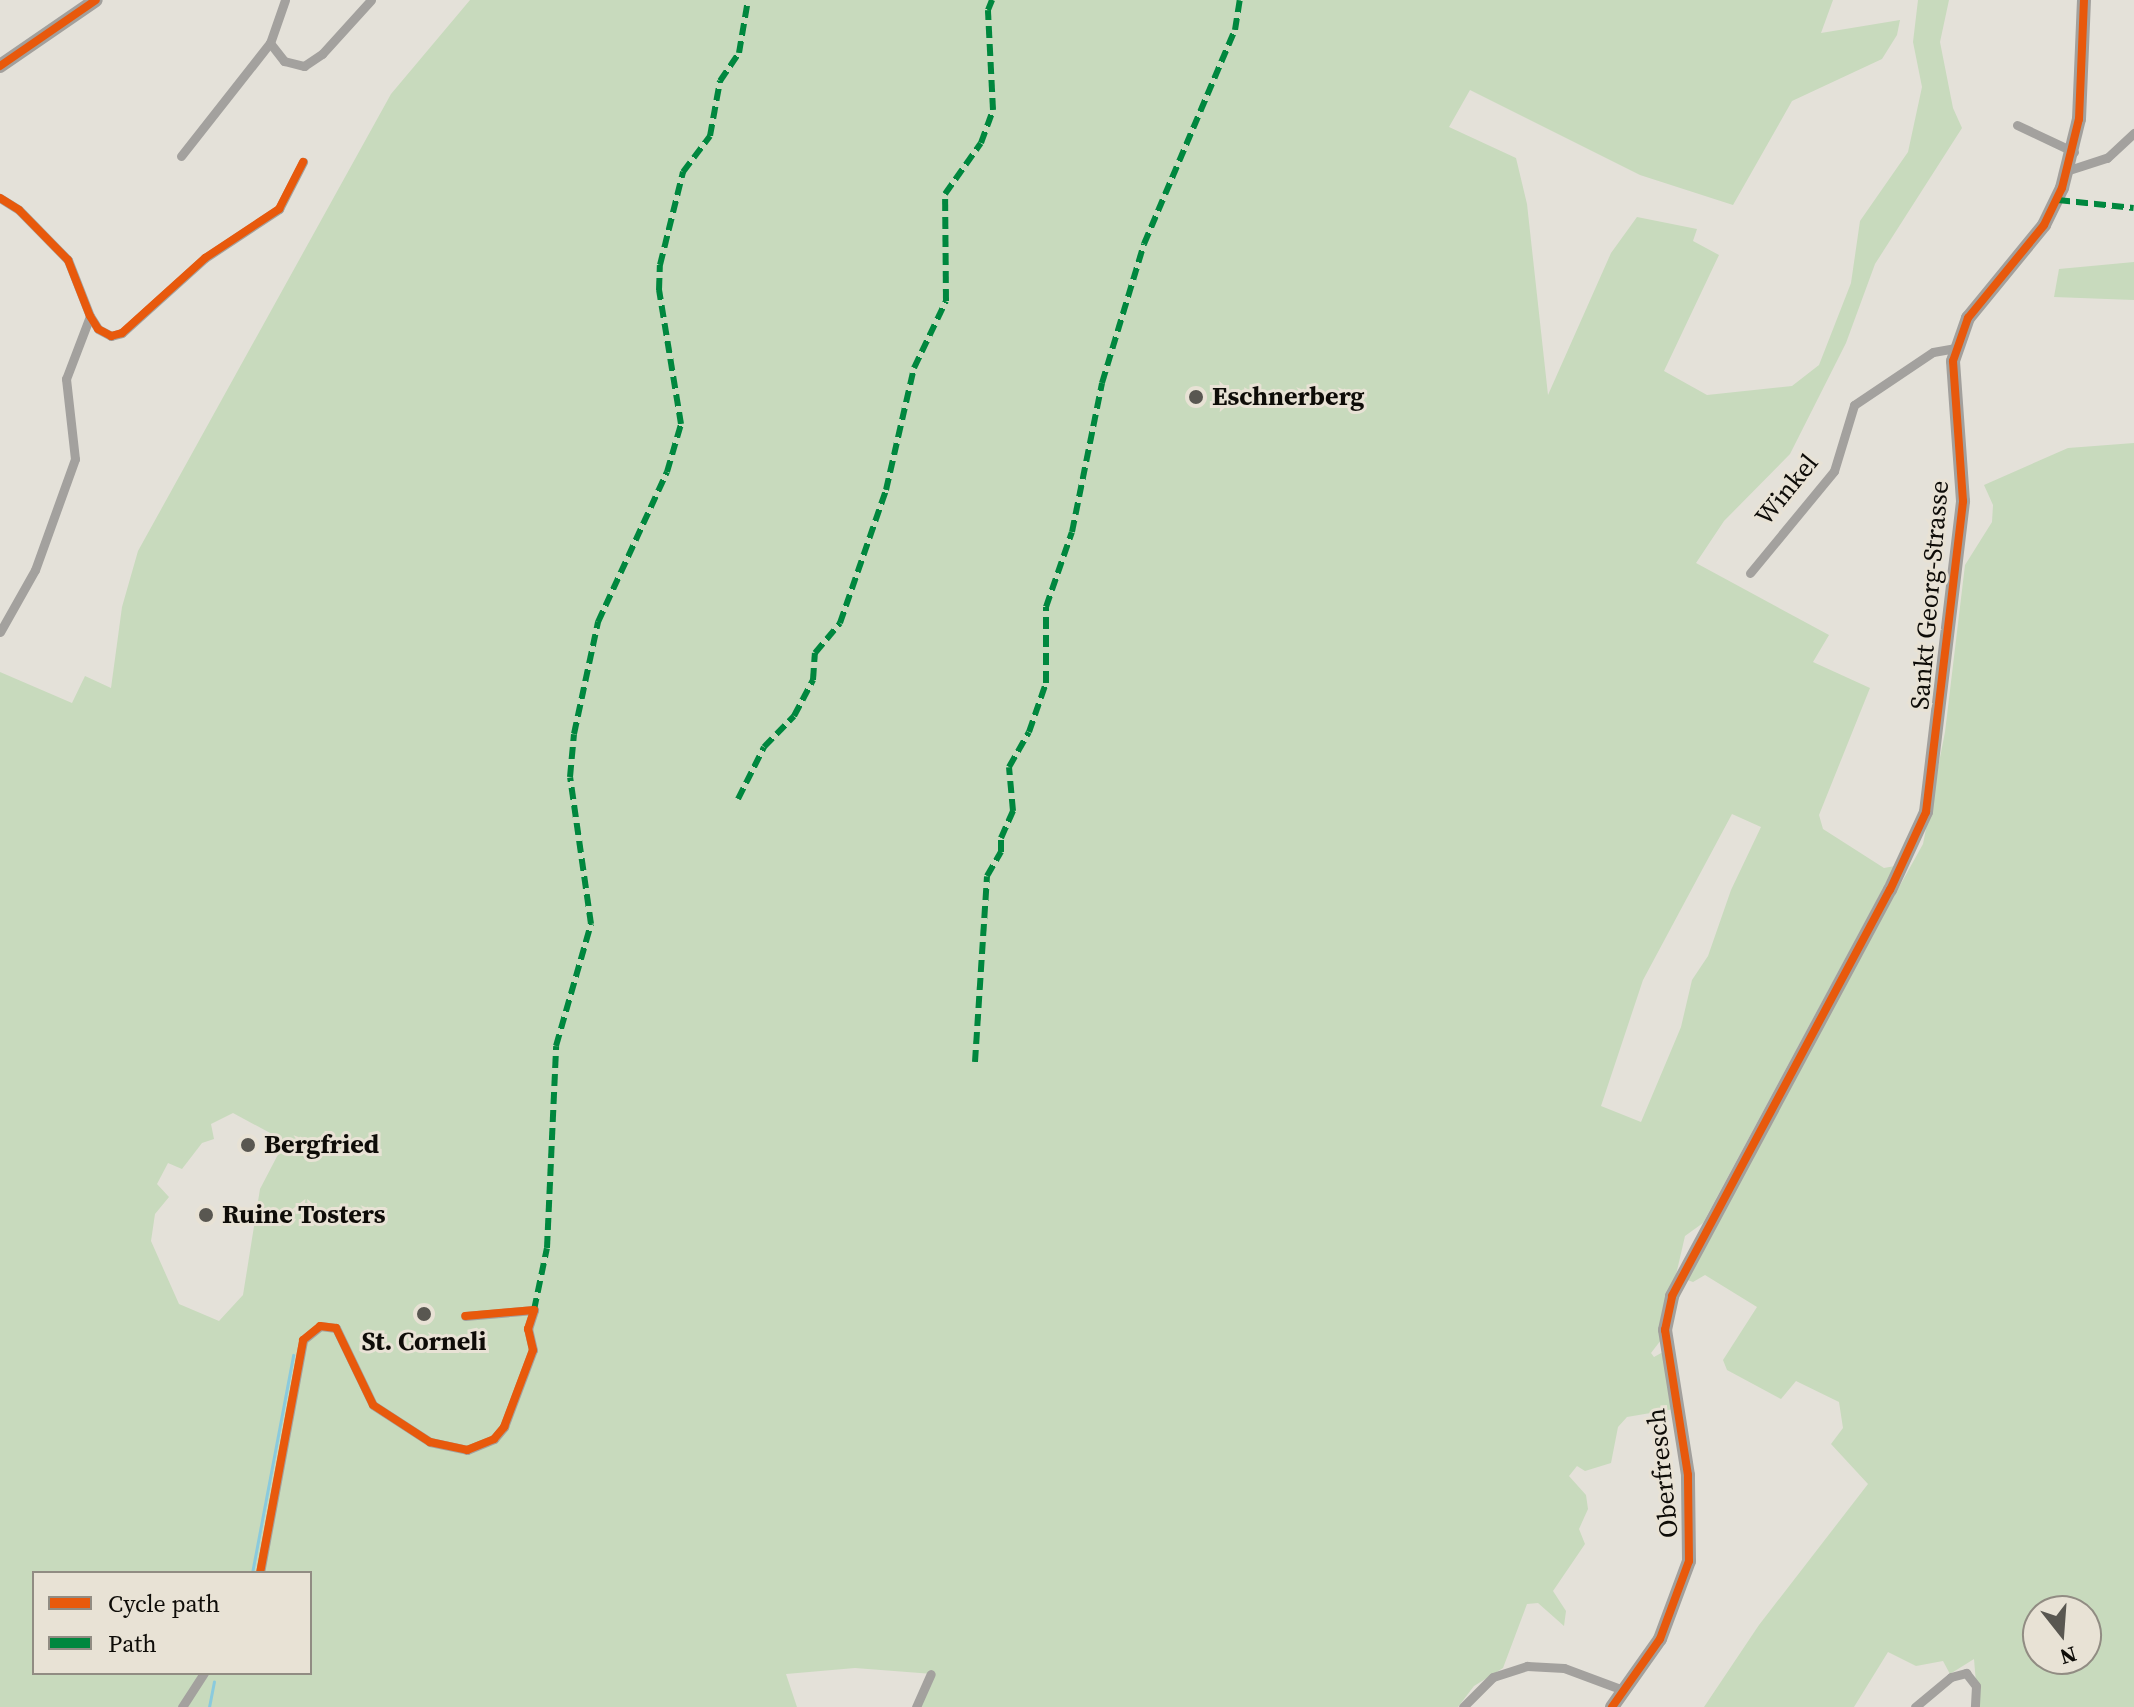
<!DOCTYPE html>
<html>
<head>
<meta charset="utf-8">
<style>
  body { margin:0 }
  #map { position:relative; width:2134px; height:1707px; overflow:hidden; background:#e4e1d9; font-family:"Source Serif 4",serif }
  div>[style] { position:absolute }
  .green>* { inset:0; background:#c8dabd }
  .stream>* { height:3px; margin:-1.5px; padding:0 1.5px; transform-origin:1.5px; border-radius:1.5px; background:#8acadd }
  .street>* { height:9px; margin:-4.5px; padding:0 4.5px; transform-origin:4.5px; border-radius:4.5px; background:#a3a19e }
  .secondary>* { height:14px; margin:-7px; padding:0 7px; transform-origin:7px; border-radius:7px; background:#a2a09d }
  .quiet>* { height:6px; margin-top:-3px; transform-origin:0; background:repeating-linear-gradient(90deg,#00873e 0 12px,transparent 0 18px) }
  .cycleway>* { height:8px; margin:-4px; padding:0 4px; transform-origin:4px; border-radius:4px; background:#e8590c }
  .dots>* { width:22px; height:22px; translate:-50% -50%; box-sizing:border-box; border:4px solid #e8e2d5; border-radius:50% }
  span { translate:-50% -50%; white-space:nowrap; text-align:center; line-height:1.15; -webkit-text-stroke:6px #e8e2d5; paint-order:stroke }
  .poi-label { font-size:26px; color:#0e0c08; font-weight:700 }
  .left { translate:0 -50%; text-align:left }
  .street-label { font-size:26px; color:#0e0c08 }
  .legend { position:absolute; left:32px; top:1571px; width:280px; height:104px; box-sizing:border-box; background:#e8e2d5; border:2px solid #918c83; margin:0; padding:10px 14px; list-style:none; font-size:24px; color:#0e0c08 }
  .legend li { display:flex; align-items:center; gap:16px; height:40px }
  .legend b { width:40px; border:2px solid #918c83 }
  .north { position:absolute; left:2022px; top:1595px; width:80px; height:80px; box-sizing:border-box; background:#e8e2d5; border:2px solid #918c83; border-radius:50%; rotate:163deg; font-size:22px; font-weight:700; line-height:32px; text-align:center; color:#0e0c08 }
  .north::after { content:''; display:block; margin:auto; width:28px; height:36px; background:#595751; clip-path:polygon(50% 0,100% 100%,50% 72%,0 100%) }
</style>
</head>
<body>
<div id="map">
  <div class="green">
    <div style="clip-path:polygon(evenodd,470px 0,1833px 0,1821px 33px,1900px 20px,1897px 35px,1882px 59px,1792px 101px,1733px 205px,1640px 175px,1470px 90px,1449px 127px,1516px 158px,1527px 204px,1548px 395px,1611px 253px,1637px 217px,1697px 229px,1693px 241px,1719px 255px,1664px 371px,1707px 395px,1792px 386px,1819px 365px,1851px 283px,1860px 221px,1908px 152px,1922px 87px,1913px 42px,1918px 0,1949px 0,1940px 42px,1953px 108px,1962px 128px,1875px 264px,1846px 343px,1790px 454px,1724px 521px,1696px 563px,1829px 635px,1813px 662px,1870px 688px,1819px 815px,1823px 829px,1884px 868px,1895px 866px,1703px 1223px,1685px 1236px,1661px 1340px,1651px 1353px,1654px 1357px,1663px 1352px,1674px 1409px,1627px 1417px,1618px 1427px,1611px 1463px,1585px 1471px,1577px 1466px,1569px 1476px,1586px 1495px,1588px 1509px,1579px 1529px,1585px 1544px,1553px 1591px,1566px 1611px,1564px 1626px,1538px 1603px,1527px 1604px,1503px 1668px,1474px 1686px,1458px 1707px,919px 1707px,933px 1674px,855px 1668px,786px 1674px,797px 1707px,0 1707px,0 672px,72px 703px,85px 676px,111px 688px,122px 607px,138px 551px,391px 94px,470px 0,1732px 814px,1761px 827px,1731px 890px,1708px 956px,1692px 980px,1681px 1027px,1641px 1122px,1601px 1106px,1643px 980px,1732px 814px,470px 0,233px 1113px,285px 1141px,260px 1189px,243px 1295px,219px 1321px,179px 1304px,151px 1241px,155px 1214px,169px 1197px,157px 1184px,168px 1163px,182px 1169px,202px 1143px,214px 1139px,211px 1124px,233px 1113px,470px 0,34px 1573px,310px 1573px,310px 1673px,34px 1673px,34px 1573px)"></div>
    <div style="clip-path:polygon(2134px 262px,2134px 300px,2054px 297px,2059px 269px)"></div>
    <div style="clip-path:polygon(evenodd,2134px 443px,2134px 1707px,1978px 1707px,1974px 1659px,1950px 1674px,1943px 1661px,1916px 1666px,1888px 1652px,1854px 1707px,1704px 1707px,1759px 1625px,1868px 1484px,1831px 1444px,1843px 1428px,1839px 1402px,1796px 1381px,1781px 1399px,1727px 1370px,1723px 1360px,1757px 1307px,1705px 1275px,1693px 1282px,1682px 1278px,1923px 844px,1945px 732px,1965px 565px,1992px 522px,1993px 505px,1984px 485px,2068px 448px,2134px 443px,2038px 1611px,2086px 1611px,2086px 1659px,2038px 1659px,2038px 1611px)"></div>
  </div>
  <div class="stream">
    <div style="left:252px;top:1573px;width:222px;rotate:-79.3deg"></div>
    <div style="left:209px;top:1707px;width:26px;rotate:-79deg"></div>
  </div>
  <div class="street">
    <div style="left:285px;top:0;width:46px;rotate:109.2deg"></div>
    <div style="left:270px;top:43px;width:23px;rotate:52deg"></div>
    <div style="left:284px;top:61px;width:21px;rotate:14deg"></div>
    <div style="left:304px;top:66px;width:22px;rotate:-34deg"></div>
    <div style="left:322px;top:54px;width:73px;rotate:-47.8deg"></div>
    <div style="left:2017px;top:125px;width:63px;rotate:25.3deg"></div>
    <div style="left:181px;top:156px;width:144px;rotate:-51.8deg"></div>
    <div style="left:2069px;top:170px;width:40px;rotate:-18deg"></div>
    <div style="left:2107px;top:158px;width:37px;rotate:-43deg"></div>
    <div style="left:0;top:198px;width:22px;rotate:32deg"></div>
    <div style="left:19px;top:210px;width:70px;rotate:45.6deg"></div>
    <div style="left:68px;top:260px;width:60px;rotate:68.6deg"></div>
    <div style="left:90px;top:316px;width:15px;rotate:58deg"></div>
    <div style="left:98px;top:329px;width:15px;rotate:28deg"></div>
    <div style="left:111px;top:336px;width:11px;rotate:-15deg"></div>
    <div style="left:122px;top:333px;width:112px;rotate:-42.1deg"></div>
    <div style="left:205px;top:258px;width:89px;rotate:-33.5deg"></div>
    <div style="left:279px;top:209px;width:53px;rotate:-62.9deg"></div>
    <div style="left:1750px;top:573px;width:132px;rotate:-50.5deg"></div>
    <div style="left:1834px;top:471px;width:69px;rotate:-73.1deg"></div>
    <div style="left:1854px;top:405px;width:95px;rotate:-33.9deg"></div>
    <div style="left:1933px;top:352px;width:23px;rotate:-10deg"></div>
    <div style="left:0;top:632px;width:71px;rotate:-60.6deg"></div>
    <div style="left:35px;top:570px;width:118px;rotate:-70.2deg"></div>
    <div style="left:75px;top:459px;width:81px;rotate:-96.4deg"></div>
    <div style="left:66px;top:379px;width:67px;rotate:-69.1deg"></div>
    <div style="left:260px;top:1573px;width:237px;rotate:-79.5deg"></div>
    <div style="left:303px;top:1340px;width:22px;rotate:-39deg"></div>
    <div style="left:320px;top:1326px;width:16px;rotate:7deg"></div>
    <div style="left:336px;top:1328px;width:85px;rotate:64.3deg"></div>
    <div style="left:373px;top:1405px;width:68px;rotate:33deg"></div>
    <div style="left:430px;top:1442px;width:38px;rotate:12deg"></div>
    <div style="left:467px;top:1450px;width:29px;rotate:-22deg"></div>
    <div style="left:494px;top:1439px;width:16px;rotate:-50deg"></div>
    <div style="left:504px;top:1427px;width:82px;rotate:-69.4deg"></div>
    <div style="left:533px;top:1350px;width:22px;rotate:-103deg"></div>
    <div style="left:528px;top:1329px;width:20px;rotate:-72deg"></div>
    <div style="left:534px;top:1310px;width:69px;rotate:175deg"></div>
    <div style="left:182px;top:1707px;width:40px;rotate:-57.1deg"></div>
    <div style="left:916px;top:1707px;width:36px;rotate:-66deg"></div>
    <div style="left:1463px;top:1707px;width:42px;rotate:-45deg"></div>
    <div style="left:1493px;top:1677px;width:36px;rotate:-18deg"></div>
    <div style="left:1527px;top:1666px;width:37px;rotate:3deg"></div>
    <div style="left:1564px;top:1668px;width:63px;rotate:20.4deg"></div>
    <div style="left:1915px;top:1707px;width:47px;rotate:-39.8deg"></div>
    <div style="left:1951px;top:1677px;width:16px;rotate:-15deg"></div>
    <div style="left:1966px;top:1673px;width:16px;rotate:52deg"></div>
    <div style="left:1976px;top:1686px;width:21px;rotate:93deg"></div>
  </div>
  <div class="secondary">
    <div style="left:0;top:66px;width:116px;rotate:-34.5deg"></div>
    <div style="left:1612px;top:1707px;width:83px;rotate:-54.8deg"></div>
    <div style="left:1660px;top:1639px;width:83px;rotate:-69.6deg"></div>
    <div style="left:1689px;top:1561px;width:86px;rotate:-90.7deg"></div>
    <div style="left:1688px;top:1475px;width:147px;rotate:-99deg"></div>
    <div style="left:1665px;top:1330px;width:35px;rotate:-78deg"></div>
    <div style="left:1672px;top:1296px;width:461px;rotate:-61.8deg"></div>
    <div style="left:1890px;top:890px;width:86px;rotate:-65.2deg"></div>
    <div style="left:1926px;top:812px;width:313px;rotate:-83.2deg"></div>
    <div style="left:1963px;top:501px;width:140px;rotate:-94.1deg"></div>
    <div style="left:1953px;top:361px;width:46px;rotate:-70.8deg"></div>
    <div style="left:1968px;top:318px;width:120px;rotate:-50.7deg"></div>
    <div style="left:2044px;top:225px;width:41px;rotate:-64.1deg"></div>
    <div style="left:2062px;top:188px;width:71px;rotate:-76.2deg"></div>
    <div style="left:2079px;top:119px;width:119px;rotate:-87.6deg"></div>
  </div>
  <div class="quiet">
    <div style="left:2058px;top:200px;width:76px;rotate:6deg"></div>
    <div style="left:738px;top:799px;width:58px;rotate:-63.4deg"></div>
    <div style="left:764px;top:747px;width:43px;rotate:-45.9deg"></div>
    <div style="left:794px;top:716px;width:41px;rotate:-62.2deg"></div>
    <div style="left:813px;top:680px;width:27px;rotate:-86deg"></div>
    <div style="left:815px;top:653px;width:39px;rotate:-50deg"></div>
    <div style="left:840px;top:623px;width:141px;rotate:-70.9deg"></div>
    <div style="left:886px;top:490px;width:125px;rotate:-77.1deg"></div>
    <div style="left:914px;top:368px;width:74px;rotate:-64.5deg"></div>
    <div style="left:946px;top:301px;width:107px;rotate:-90.5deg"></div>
    <div style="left:945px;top:194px;width:62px;rotate:-54.8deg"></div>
    <div style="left:981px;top:143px;width:35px;rotate:-70deg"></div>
    <div style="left:993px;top:110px;width:100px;rotate:-92.9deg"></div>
    <div style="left:988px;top:10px;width:11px;rotate:-68deg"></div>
    <div style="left:975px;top:1062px;width:186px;rotate:-86.3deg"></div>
    <div style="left:987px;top:876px;width:28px;rotate:-60deg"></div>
    <div style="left:1001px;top:852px;width:14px;rotate:-90deg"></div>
    <div style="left:1001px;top:838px;width:30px;rotate:-66deg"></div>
    <div style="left:1013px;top:811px;width:44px;rotate:-95.2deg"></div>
    <div style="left:1009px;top:767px;width:40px;rotate:-60.3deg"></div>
    <div style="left:1029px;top:732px;width:52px;rotate:-70.9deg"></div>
    <div style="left:1046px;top:683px;width:76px;rotate:-90deg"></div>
    <div style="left:1046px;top:607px;width:79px;rotate:-70.9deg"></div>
    <div style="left:1072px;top:532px;width:152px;rotate:-78.6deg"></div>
    <div style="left:1102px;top:383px;width:145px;rotate:-73.2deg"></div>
    <div style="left:1144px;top:244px;width:233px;rotate:-67deg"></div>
    <div style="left:1235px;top:30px;width:30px;rotate:-81deg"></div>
    <div style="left:534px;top:1310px;width:63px;rotate:-78.2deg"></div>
    <div style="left:547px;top:1248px;width:202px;rotate:-87.4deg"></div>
    <div style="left:556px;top:1046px;width:127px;rotate:-74deg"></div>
    <div style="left:591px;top:924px;width:148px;rotate:-98.1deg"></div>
    <div style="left:570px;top:777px;width:43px;rotate:-84.7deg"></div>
    <div style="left:574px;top:734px;width:115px;rotate:-77.9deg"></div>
    <div style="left:598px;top:622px;width:165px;rotate:-65.3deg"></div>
    <div style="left:667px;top:472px;width:50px;rotate:-73.7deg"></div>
    <div style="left:681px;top:424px;width:136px;rotate:-99.3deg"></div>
    <div style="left:659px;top:290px;width:25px;rotate:-88deg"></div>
    <div style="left:660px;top:265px;width:96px;rotate:-76.1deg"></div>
    <div style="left:683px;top:172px;width:45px;rotate:-53.1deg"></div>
    <div style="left:710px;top:136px;width:56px;rotate:-79.7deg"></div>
    <div style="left:720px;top:81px;width:34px;rotate:-56deg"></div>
    <div style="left:739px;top:53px;width:54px;rotate:-80.4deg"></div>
  </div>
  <div class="cycleway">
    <div style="left:0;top:66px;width:116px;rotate:-34.5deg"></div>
    <div style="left:0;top:198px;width:22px;rotate:32deg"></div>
    <div style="left:19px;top:210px;width:70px;rotate:45.6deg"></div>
    <div style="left:68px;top:260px;width:60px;rotate:68.6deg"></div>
    <div style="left:90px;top:316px;width:15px;rotate:58deg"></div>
    <div style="left:98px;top:329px;width:15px;rotate:28deg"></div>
    <div style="left:111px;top:336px;width:11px;rotate:-15deg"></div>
    <div style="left:122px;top:333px;width:112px;rotate:-42.1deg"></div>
    <div style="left:205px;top:258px;width:89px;rotate:-33.5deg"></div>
    <div style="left:279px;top:209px;width:53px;rotate:-62.9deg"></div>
    <div style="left:260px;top:1573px;width:237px;rotate:-79.5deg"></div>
    <div style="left:303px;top:1340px;width:22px;rotate:-39deg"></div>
    <div style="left:320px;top:1326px;width:16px;rotate:7deg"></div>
    <div style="left:336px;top:1328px;width:85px;rotate:64.3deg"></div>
    <div style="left:373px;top:1405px;width:68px;rotate:33deg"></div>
    <div style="left:430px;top:1442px;width:38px;rotate:12deg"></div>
    <div style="left:467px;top:1450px;width:29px;rotate:-22deg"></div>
    <div style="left:494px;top:1439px;width:16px;rotate:-50deg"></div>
    <div style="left:504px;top:1427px;width:82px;rotate:-69.4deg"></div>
    <div style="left:533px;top:1350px;width:22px;rotate:-103deg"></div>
    <div style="left:528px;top:1329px;width:20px;rotate:-72deg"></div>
    <div style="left:534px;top:1310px;width:69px;rotate:175deg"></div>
    <div style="left:1612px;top:1707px;width:83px;rotate:-54.8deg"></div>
    <div style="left:1660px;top:1639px;width:83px;rotate:-69.6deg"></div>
    <div style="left:1689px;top:1561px;width:86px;rotate:-90.7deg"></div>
    <div style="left:1688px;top:1475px;width:147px;rotate:-99deg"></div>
    <div style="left:1665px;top:1330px;width:35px;rotate:-78deg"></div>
    <div style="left:1672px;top:1296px;width:461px;rotate:-61.8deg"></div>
    <div style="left:1890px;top:890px;width:86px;rotate:-65.2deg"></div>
    <div style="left:1926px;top:812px;width:313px;rotate:-83.2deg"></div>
    <div style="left:1963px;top:501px;width:140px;rotate:-94.1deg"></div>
    <div style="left:1953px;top:361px;width:46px;rotate:-70.8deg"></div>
    <div style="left:1968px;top:318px;width:120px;rotate:-50.7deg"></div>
    <div style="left:2044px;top:225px;width:41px;rotate:-64.1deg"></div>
    <div style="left:2062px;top:188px;width:71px;rotate:-76.2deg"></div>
    <div style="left:2079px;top:119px;width:119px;rotate:-87.6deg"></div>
  </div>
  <div class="dots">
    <div style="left:1196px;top:397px;background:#595751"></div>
    <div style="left:248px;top:1145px;background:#595751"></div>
    <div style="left:206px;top:1215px;background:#595751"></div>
    <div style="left:424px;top:1314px;background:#595751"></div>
  </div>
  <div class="poi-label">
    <span class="left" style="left:1212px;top:397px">Eschnerberg</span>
    <span class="left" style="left:264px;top:1145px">Bergfried</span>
    <span class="left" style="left:222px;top:1215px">Ruine Tosters</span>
    <span style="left:424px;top:1342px">St. Corneli</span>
  </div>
  <div class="street-label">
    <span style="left:1787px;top:490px;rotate:-51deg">Winkel</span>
    <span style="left:1930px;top:595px;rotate:-85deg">Sankt Georg-Strasse</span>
    <span style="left:1663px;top:1473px;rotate:-96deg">Oberfresch</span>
  </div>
  <ul class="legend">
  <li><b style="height:10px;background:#e8590c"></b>Cycle path</li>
  <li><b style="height:10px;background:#00873e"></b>Path</li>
  </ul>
  <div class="north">N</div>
</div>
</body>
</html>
